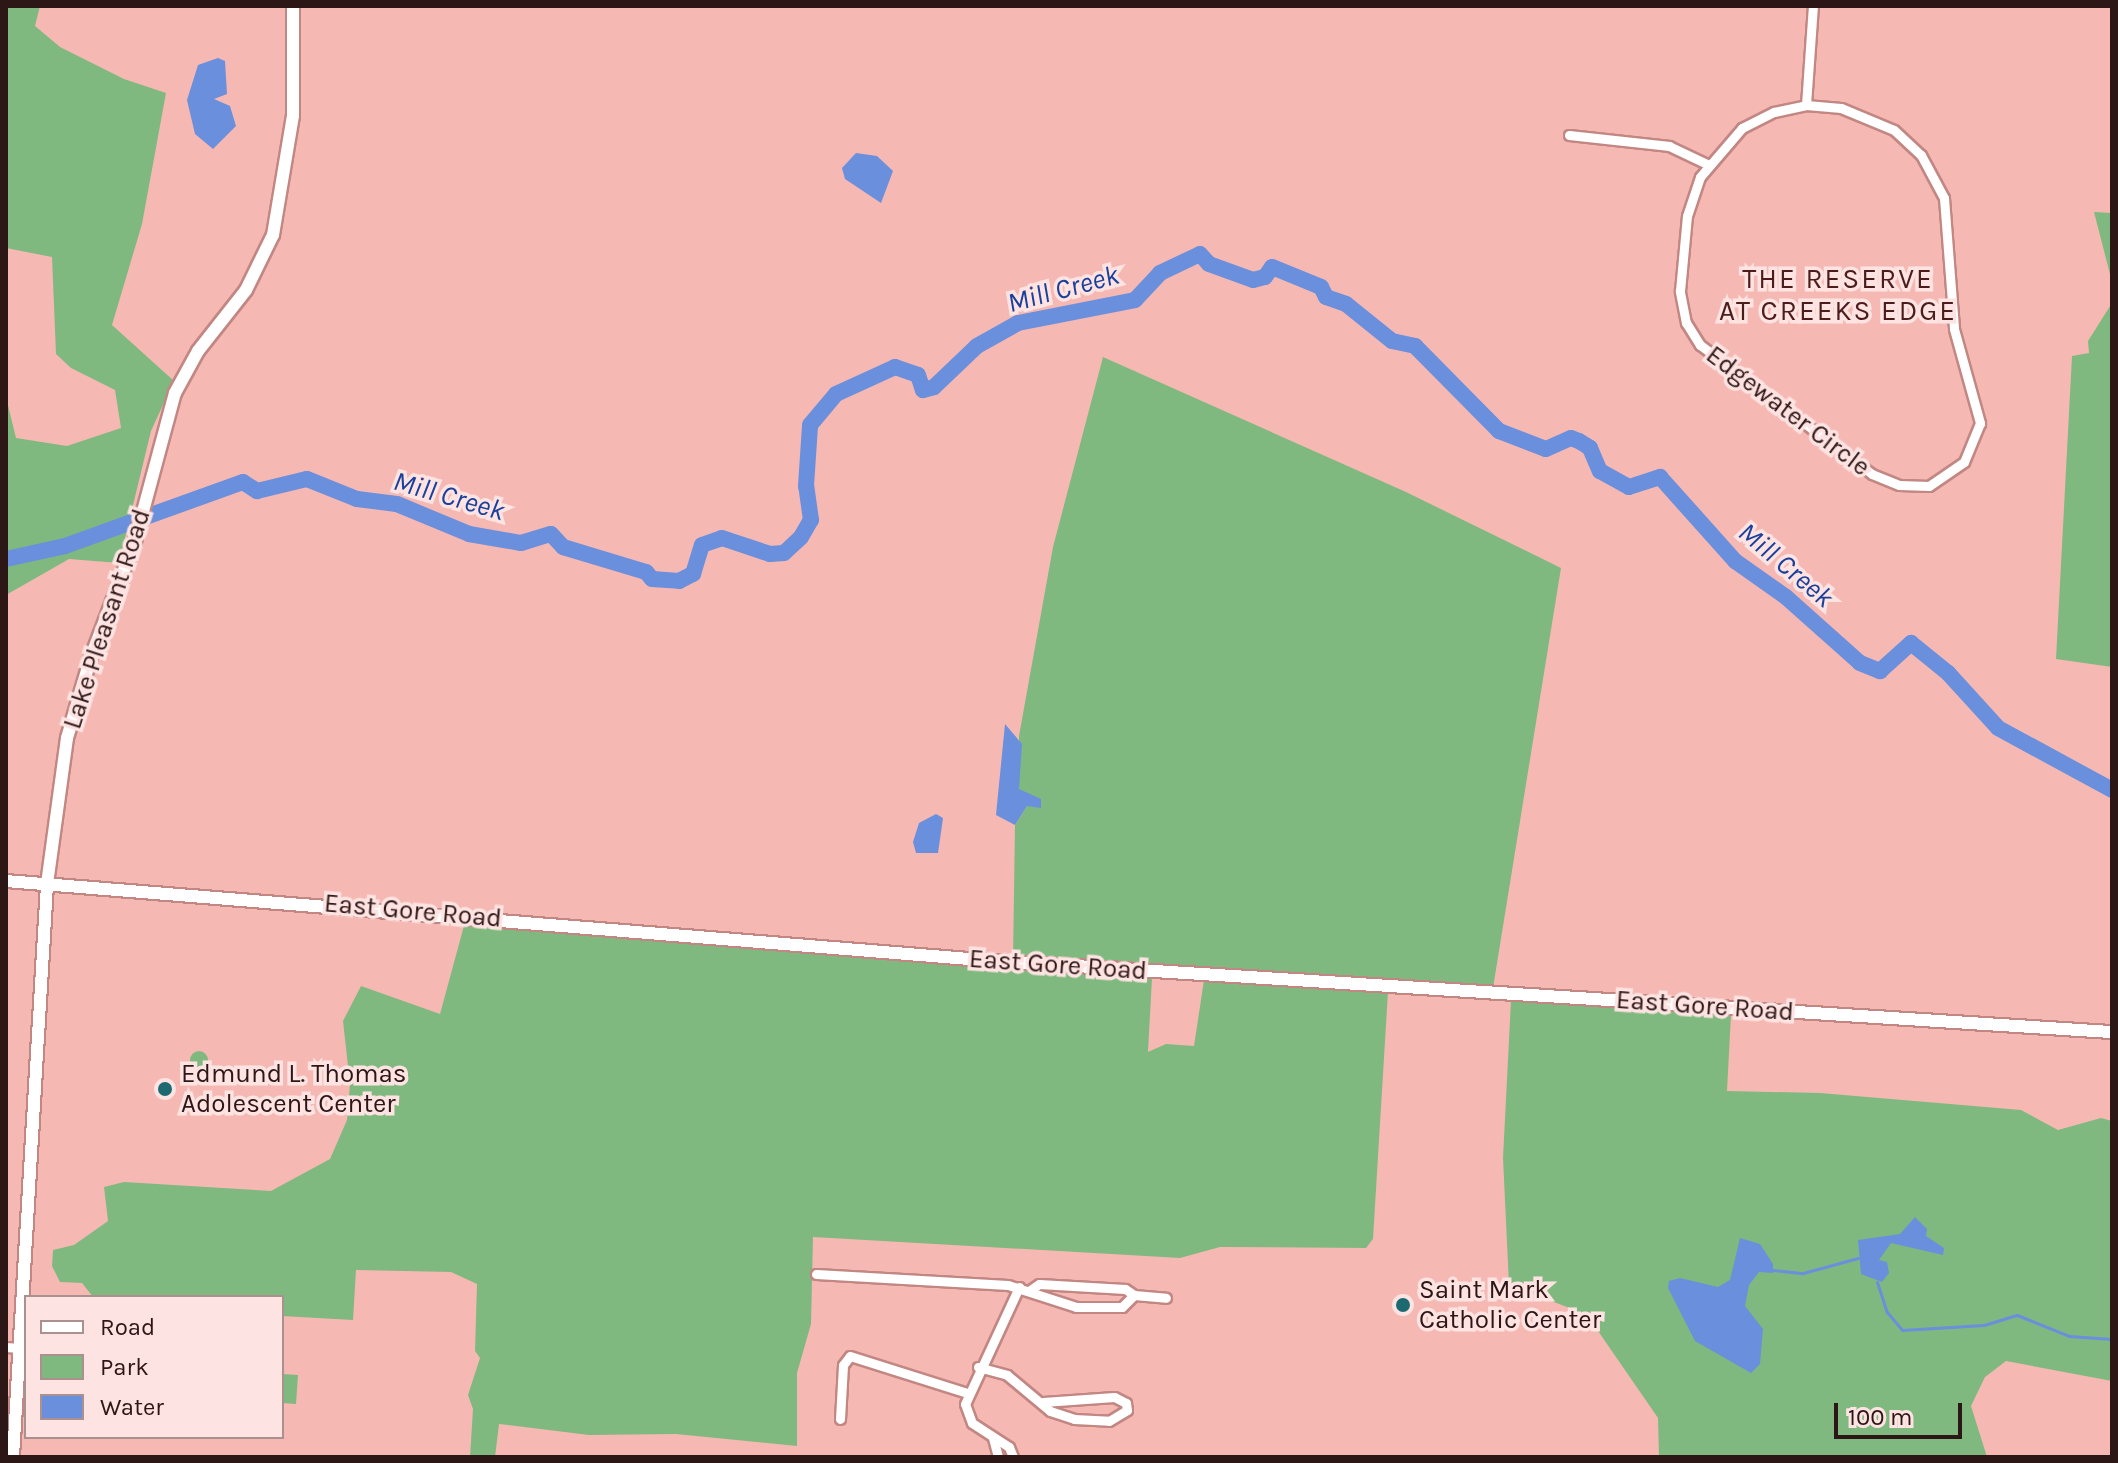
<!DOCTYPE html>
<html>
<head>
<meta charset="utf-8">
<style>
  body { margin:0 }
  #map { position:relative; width:2118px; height:1463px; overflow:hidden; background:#f6b8b3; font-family:Karla,sans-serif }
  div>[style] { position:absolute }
  .green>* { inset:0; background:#80b97f }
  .round { border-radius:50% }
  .water>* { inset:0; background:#698fdd }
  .stream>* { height:3px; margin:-1.5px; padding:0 1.5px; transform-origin:1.5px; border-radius:1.5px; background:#698fdd }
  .river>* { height:16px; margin:-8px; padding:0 8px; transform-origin:8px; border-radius:8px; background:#698fdd }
  .roads { filter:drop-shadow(2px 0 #c28783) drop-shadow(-2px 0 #c28783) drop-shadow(0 2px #c28783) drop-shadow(0 -2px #c28783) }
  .street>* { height:9px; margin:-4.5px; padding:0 4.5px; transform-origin:4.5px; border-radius:4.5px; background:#fff }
  .secondary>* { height:12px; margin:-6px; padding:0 6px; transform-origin:6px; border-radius:6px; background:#fff }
  .dots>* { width:22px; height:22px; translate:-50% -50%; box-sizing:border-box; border:4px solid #fde3e1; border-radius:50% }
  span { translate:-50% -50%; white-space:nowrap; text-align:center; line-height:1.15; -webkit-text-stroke:7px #fde3e1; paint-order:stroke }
  .street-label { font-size:26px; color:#2d1716 }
  .poi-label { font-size:26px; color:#2d1716 }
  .left { translate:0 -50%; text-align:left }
  .neighbourhood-label { font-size:28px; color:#4c1c1b; letter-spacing:2px }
  .water-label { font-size:28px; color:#1a409b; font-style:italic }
  .frame { position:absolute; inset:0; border:8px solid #2d1716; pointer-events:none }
  .legend { position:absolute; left:24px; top:1295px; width:260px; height:144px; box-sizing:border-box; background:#fde3e1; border:2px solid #aa9190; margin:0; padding:10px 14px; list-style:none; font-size:24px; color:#2d1716 }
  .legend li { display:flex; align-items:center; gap:16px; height:40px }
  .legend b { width:40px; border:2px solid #aa9190 }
  .scale { position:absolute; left:1834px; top:1403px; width:128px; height:36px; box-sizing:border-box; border:4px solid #2d1716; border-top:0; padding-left:10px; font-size:24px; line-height:28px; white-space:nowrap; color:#2d1716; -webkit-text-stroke:6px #fde3e1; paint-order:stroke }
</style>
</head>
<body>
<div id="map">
  <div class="green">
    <div style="clip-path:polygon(6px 6px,40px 6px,35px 26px,60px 47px,124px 79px,166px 93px,142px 224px,112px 325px,174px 381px,151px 431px,119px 563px,69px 559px,6px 595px,6px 397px,16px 438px,67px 446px,121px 428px,115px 390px,71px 368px,56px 354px,52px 257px,6px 248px)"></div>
    <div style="clip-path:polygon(2094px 212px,2112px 213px,2112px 282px)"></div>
    <div style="clip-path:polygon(2112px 303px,2112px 667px,2056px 659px,2072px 356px,2089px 353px,2088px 341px)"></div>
    <div style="clip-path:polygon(1103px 357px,1406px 492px,1561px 568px,1493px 988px,1013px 959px,1015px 825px,1027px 806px,1019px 789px,1019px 736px,1053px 547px)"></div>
    <div style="clip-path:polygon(465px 922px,1152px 978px,1148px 1052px,1166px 1044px,1194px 1046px,1204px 980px,1388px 992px,1373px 1239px,1366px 1248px,1220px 1247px,1180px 1258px,813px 1237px,811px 1324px,797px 1373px,797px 1446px,676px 1434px,589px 1435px,499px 1424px,495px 1457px,470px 1457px,473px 1409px,468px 1395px,480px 1358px,475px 1351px,477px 1284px,451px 1272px,356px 1270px,353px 1320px,282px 1316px,282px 1297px,93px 1297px,82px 1283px,60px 1282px,52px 1266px,53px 1250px,74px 1245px,108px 1221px,104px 1187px,124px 1182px,271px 1191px,330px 1159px,347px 1120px,350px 1084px,343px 1021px,361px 986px,440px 1014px)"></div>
    <div style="clip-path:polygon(1511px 1000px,1731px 1015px,1727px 1091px,1820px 1093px,2021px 1110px,2058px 1130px,2101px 1118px,2112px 1121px,2112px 1381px,2006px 1361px,1985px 1377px,1971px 1406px,1987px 1457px,1659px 1457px,1658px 1418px,1596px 1328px,1575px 1310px,1509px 1285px,1503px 1158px)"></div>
    <div class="round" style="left:190px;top:1051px;width:18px;height:18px"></div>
    <div style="clip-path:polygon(282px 1374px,298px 1375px,296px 1404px,282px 1403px)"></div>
  </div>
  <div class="water">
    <div style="clip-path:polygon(218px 58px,225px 61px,227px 94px,214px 99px,230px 106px,236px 126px,213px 149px,195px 134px,187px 100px,198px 65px)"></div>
    <div style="clip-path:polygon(856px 153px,877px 156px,893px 171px,881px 203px,845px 179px,842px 168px)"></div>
    <div style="clip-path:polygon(1005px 724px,1022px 744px,1019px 789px,1041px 799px,1041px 808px,1027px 806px,1015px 825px,996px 815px)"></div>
    <div style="clip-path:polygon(936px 814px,943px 818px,938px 853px,916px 853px,913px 842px,919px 823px)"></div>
    <div style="clip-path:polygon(1915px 1217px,1927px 1229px,1926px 1236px,1944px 1248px,1943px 1255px,1891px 1243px,1879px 1260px,1887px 1262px,1889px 1273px,1882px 1282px,1861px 1274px,1858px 1240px,1900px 1234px)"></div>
    <div style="clip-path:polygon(1740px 1238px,1760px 1244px,1773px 1264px,1773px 1273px,1759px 1272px,1749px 1285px,1745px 1306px,1763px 1329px,1760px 1364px,1751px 1373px,1695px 1341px,1668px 1288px,1669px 1281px,1680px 1278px,1718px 1287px,1730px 1280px)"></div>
  </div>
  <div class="stream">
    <div style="left:1773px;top:1270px;width:30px;rotate:6deg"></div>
    <div style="left:1803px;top:1273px;width:57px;rotate:-15.3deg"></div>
    <div style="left:1877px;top:1282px;width:32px;rotate:72deg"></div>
    <div style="left:1887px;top:1312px;width:23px;rotate:50deg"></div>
    <div style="left:1902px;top:1330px;width:82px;rotate:-3.5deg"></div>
    <div style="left:1984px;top:1325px;width:34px;rotate:-17deg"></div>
    <div style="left:2017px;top:1315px;width:56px;rotate:22deg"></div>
    <div style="left:2069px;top:1336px;width:43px;rotate:4deg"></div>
  </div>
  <div class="river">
    <div style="left:6px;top:559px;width:60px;rotate:-12.4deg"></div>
    <div style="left:65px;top:546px;width:189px;rotate:-19.8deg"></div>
    <div style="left:243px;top:482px;width:17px;rotate:33deg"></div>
    <div style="left:257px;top:491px;width:51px;rotate:-13.5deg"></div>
    <div style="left:307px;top:479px;width:54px;rotate:21.8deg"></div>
    <div style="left:357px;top:499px;width:40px;rotate:7.1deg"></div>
    <div style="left:397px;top:504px;width:78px;rotate:22.6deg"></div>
    <div style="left:469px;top:534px;width:53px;rotate:9.8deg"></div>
    <div style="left:521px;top:543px;width:31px;rotate:-17deg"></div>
    <div style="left:551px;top:534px;width:18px;rotate:47deg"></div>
    <div style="left:563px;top:547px;width:87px;rotate:16.8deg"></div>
    <div style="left:646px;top:572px;width:9px;rotate:49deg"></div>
    <div style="left:652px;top:579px;width:27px;rotate:4deg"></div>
    <div style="left:679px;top:581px;width:16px;rotate:-27deg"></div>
    <div style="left:693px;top:574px;width:30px;rotate:-73deg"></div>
    <div style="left:702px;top:545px;width:21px;rotate:-19deg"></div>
    <div style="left:722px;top:538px;width:51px;rotate:18.4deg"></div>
    <div style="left:770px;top:554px;width:14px;rotate:-4deg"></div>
    <div style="left:784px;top:553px;width:23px;rotate:-43deg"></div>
    <div style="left:801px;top:537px;width:20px;rotate:-60deg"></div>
    <div style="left:811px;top:520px;width:34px;rotate:-98deg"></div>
    <div style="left:806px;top:486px;width:61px;rotate:-86.2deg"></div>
    <div style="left:810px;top:425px;width:40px;rotate:-50deg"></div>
    <div style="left:836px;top:394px;width:65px;rotate:-24.6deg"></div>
    <div style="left:895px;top:367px;width:24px;rotate:19deg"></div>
    <div style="left:918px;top:375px;width:16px;rotate:72deg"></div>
    <div style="left:923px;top:390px;width:11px;rotate:-15deg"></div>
    <div style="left:934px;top:387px;width:59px;rotate:-43.6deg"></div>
    <div style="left:977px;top:346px;width:47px;rotate:-29.3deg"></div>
    <div style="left:1018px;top:323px;width:119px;rotate:-11.1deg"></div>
    <div style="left:1135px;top:300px;width:37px;rotate:-47deg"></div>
    <div style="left:1160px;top:273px;width:44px;rotate:-25.4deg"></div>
    <div style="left:1200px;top:254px;width:13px;rotate:48deg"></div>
    <div style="left:1209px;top:264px;width:47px;rotate:20deg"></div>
    <div style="left:1253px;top:280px;width:12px;rotate:-14deg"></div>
    <div style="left:1265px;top:277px;width:12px;rotate:-55deg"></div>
    <div style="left:1272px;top:267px;width:53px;rotate:22.2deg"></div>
    <div style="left:1321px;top:287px;width:11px;rotate:63deg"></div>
    <div style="left:1326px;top:297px;width:21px;rotate:19deg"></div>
    <div style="left:1346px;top:304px;width:59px;rotate:38.8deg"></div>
    <div style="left:1392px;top:341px;width:24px;rotate:12deg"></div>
    <div style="left:1415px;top:346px;width:120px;rotate:45.3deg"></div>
    <div style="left:1499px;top:431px;width:50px;rotate:21deg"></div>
    <div style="left:1546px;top:449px;width:27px;rotate:-24deg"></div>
    <div style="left:1571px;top:438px;width:9px;rotate:21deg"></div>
    <div style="left:1579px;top:441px;width:13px;rotate:32deg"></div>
    <div style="left:1590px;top:448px;width:25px;rotate:67deg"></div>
    <div style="left:1600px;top:471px;width:33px;rotate:29deg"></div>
    <div style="left:1629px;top:487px;width:33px;rotate:-18deg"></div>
    <div style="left:1660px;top:477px;width:113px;rotate:48.2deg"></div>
    <div style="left:1735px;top:561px;width:62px;rotate:35.2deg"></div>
    <div style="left:1786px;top:597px;width:99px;rotate:41.7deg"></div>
    <div style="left:1860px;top:663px;width:22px;rotate:22deg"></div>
    <div style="left:1880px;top:671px;width:42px;rotate:-42.1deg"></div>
    <div style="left:1911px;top:643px;width:48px;rotate:39deg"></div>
    <div style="left:1948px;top:673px;width:74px;rotate:47.7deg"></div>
    <div style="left:1998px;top:728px;width:130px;rotate:28.5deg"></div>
  </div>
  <div class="roads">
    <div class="street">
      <div style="left:1806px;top:105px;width:35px;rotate:5deg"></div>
      <div style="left:1841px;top:108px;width:57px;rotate:22.5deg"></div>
      <div style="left:1894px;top:130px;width:37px;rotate:43deg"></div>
      <div style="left:1921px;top:155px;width:49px;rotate:61.9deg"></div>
      <div style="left:1944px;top:198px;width:131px;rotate:85.6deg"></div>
      <div style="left:1954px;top:329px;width:98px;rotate:74.5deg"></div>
      <div style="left:1980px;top:423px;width:42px;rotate:112.3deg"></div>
      <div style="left:1964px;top:462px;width:42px;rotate:145.6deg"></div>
      <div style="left:1929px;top:486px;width:30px;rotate:-178deg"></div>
      <div style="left:1899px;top:485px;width:29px;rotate:-158deg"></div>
      <div style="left:1872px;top:474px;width:215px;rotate:-143.1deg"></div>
      <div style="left:1700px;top:345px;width:26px;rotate:-122deg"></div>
      <div style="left:1686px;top:323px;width:33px;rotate:-101deg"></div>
      <div style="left:1680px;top:291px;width:75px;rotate:-84.7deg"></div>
      <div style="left:1687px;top:216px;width:41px;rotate:-71.6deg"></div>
      <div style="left:1700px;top:177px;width:65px;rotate:-49.4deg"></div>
      <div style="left:1742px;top:128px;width:36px;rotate:-27deg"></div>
      <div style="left:1774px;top:112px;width:33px;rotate:-12deg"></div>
      <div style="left:1806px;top:105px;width:99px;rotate:-86deg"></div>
      <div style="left:1569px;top:135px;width:101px;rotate:6.3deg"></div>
      <div style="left:1669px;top:146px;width:42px;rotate:25.3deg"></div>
      <div style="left:816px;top:1274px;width:192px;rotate:3.3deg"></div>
      <div style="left:1008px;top:1285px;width:71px;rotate:17.9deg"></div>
      <div style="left:1076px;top:1307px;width:46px"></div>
      <div style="left:1122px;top:1307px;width:17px;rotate:-45deg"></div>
      <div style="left:1134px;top:1295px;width:11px;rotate:-146deg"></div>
      <div style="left:1125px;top:1289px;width:86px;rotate:-176.7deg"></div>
      <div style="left:1039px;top:1284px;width:11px;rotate:146deg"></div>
      <div style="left:1134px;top:1295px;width:32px;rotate:5deg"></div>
      <div style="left:6px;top:1347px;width:14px;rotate:4deg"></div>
      <div style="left:978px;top:1367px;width:30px;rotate:15deg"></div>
      <div style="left:1007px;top:1375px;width:56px;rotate:39.9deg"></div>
      <div style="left:1050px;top:1411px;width:25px;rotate:18deg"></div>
      <div style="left:1074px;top:1419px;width:35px;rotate:3deg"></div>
      <div style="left:1109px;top:1421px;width:21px;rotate:-31deg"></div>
      <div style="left:1127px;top:1410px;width:7px;rotate:-98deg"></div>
      <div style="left:1126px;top:1403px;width:13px;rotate:-153deg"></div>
      <div style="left:1114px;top:1397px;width:71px;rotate:176deg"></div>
      <div style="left:840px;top:1419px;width:54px;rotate:-86.8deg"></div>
      <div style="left:843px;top:1365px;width:11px;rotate:-52deg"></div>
      <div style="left:850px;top:1356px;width:123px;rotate:17.5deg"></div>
      <div style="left:993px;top:1438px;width:20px;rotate:75deg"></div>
      <div style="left:1013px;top:1457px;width:11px;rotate:-112deg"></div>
      <div style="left:1009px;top:1447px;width:44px;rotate:-147deg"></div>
      <div style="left:972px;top:1423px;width:20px;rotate:-110deg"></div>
      <div style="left:965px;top:1404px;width:129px;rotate:-65.2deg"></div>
    </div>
    <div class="secondary">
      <div style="left:6px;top:881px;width:979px;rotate:4.63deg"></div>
      <div style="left:982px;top:960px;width:1132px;rotate:3.65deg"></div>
      <div style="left:13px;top:1457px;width:574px;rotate:-86.6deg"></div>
      <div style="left:47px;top:884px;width:147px;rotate:-82.2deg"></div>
      <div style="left:67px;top:738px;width:84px;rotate:-73.5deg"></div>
      <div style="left:91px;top:657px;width:124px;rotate:-69.2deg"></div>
      <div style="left:135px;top:541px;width:153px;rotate:-74.9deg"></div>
      <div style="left:175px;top:393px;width:48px;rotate:-61.3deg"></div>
      <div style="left:198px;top:351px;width:78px;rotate:-51.8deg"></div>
      <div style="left:246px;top:290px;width:61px;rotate:-63.9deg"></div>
      <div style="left:273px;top:235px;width:121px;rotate:-80.5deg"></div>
      <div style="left:293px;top:116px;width:110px;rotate:-90deg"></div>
    </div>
  </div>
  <div class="dots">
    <div style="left:165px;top:1089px;background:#1c6970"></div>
    <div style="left:1403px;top:1305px;background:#1c6970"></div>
  </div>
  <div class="street-label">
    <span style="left:1788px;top:411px;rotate:37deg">Edgewater Circle</span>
    <span style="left:107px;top:619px;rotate:-72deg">Lake Pleasant Road</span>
    <span style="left:413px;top:911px;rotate:5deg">East Gore Road</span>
    <span style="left:1058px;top:965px;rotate:4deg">East Gore Road</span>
    <span style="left:1705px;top:1006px;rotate:4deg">East Gore Road</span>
  </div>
  <div class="poi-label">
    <span class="left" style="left:181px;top:1089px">Edmund L. Thomas<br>Adolescent Center</span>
    <span class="left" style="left:1419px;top:1305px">Saint Mark<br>Catholic Center</span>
  </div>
  <div class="neighbourhood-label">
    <span style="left:1838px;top:295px">THE RESERVE<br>AT CREEKS EDGE</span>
  </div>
  <div class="water-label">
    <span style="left:1063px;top:289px;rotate:-15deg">Mill Creek</span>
    <span style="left:449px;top:496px;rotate:16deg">Mill Creek</span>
    <span style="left:1786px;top:565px;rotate:40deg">Mill Creek</span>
  </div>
  <div class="frame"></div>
  <ul class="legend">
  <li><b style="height:10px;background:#fff"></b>Road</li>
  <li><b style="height:22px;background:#80b97f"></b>Park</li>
  <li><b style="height:22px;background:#698fdd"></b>Water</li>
  </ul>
  <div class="scale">100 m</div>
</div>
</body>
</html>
